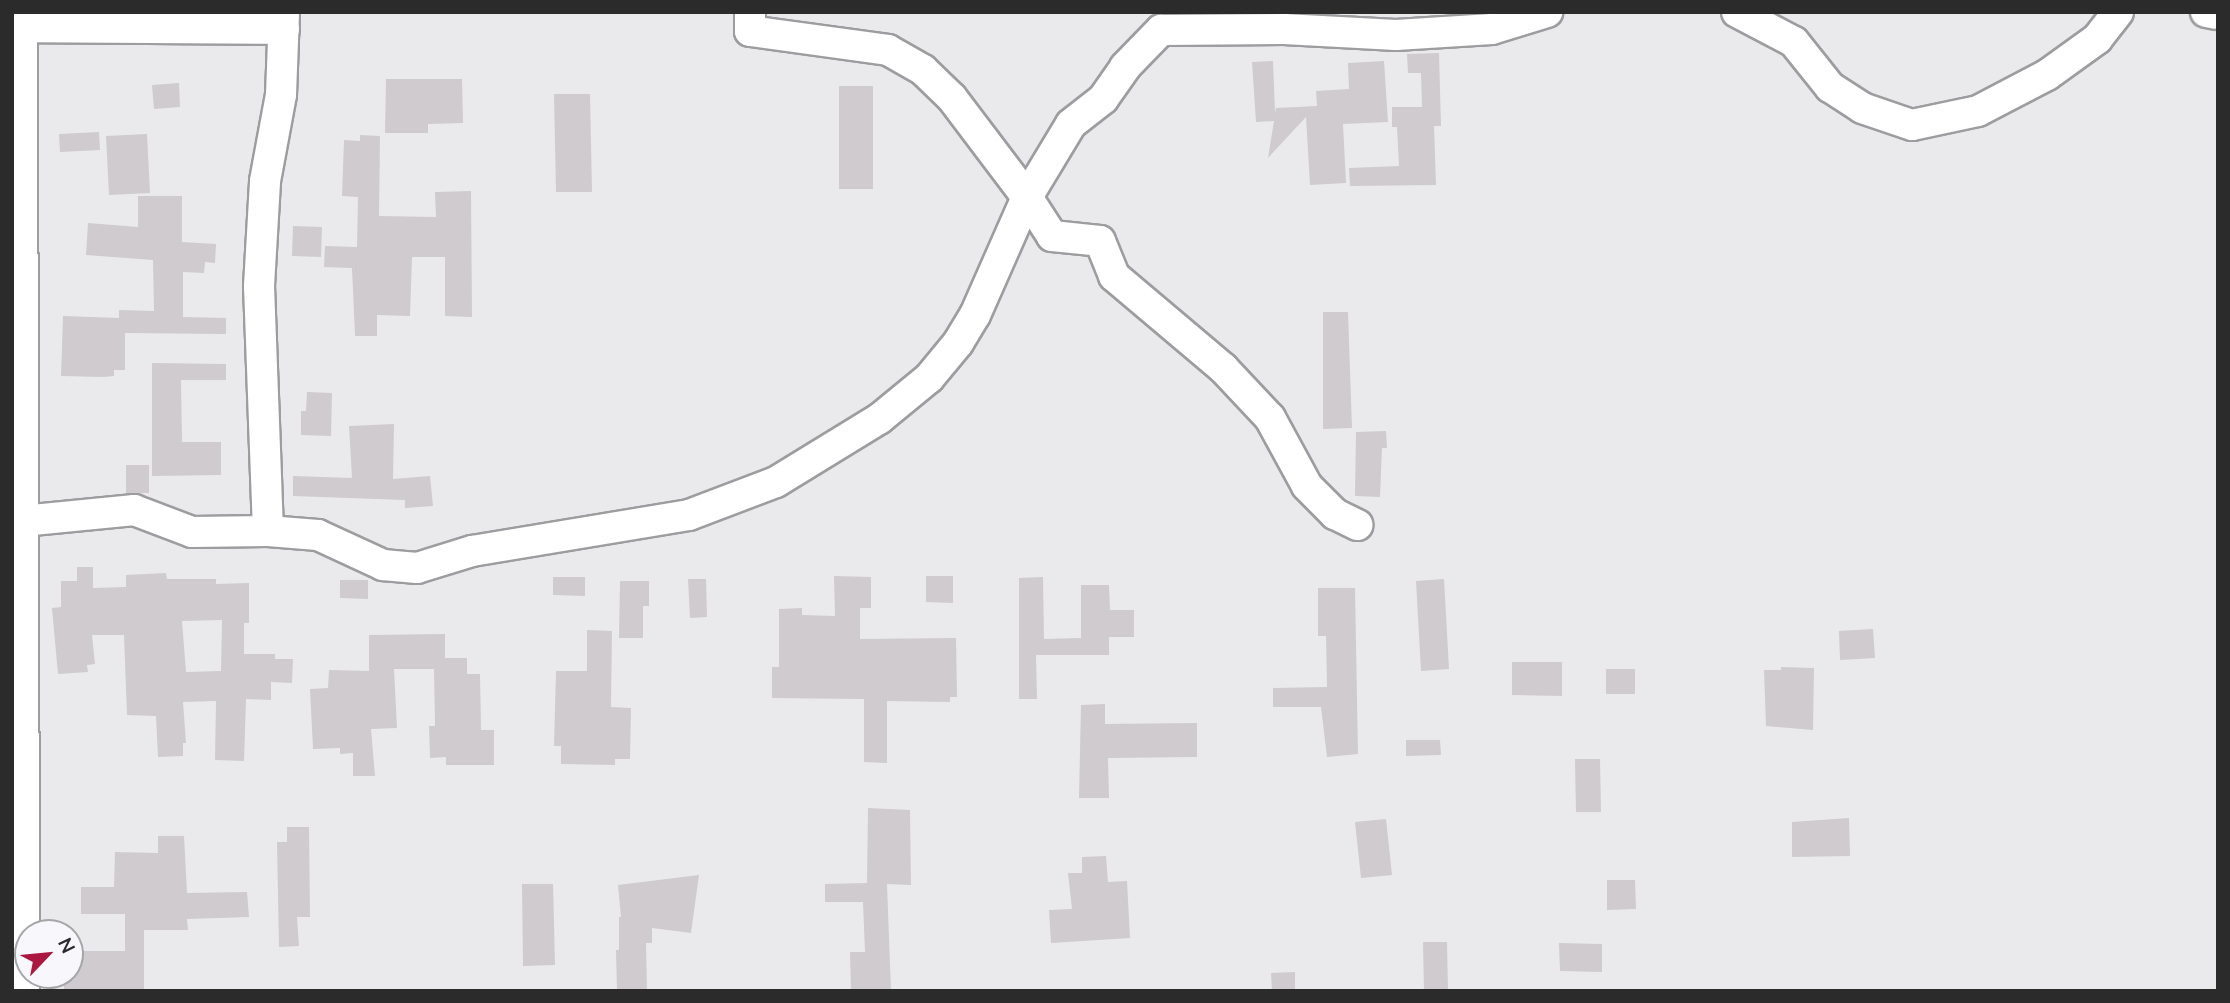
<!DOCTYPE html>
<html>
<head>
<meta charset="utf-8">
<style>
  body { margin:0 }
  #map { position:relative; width:2230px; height:1003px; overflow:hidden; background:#eaeaed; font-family:"Nunito Sans",sans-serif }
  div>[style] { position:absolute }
  .building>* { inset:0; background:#cfcbce }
  .roads { filter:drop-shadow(2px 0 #9d9da0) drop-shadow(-2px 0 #9d9da0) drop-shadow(0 2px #9d9da0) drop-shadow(0 -2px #9d9da0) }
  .minor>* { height:30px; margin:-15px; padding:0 15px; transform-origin:15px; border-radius:15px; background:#fff }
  span { translate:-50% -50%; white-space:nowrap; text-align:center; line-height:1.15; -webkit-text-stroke:6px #f8f7fb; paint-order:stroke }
  .frame { position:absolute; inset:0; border:14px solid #2b2b2c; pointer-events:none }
  .north { position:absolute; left:14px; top:919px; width:70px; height:70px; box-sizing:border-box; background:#f8f7fb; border:2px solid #a6a5a8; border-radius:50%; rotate:64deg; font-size:19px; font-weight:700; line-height:28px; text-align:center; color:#2b2b2c }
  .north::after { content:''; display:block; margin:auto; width:24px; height:32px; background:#ac1741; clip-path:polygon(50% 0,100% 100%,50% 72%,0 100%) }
</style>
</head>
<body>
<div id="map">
  <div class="building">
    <div style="clip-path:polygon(1439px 53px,1441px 126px,1434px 126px,1436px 185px,1350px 186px,1349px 168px,1399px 166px,1397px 127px,1392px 127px,1392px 107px,1422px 107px,1421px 73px,1408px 73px,1407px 54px)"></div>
    <div style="clip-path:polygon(1273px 61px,1275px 113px,1276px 108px,1317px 106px,1316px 91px,1349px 89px,1348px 63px,1384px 61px,1388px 122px,1343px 124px,1346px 183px,1310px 185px,1306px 117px,1268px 158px,1274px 121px,1256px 122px,1252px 62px)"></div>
    <div style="clip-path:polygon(386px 79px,462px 79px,463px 123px,428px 124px,428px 133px,385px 133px)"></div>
    <div style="clip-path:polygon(179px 83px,180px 107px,154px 109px,152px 85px)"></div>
    <div style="clip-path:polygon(839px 86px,873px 86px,873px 189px,839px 189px)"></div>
    <div style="clip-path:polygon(554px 94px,590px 94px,592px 192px,556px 192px)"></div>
    <div style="clip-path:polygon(99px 132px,100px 150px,60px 152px,59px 134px)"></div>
    <div style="clip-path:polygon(147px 134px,150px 193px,109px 195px,106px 136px)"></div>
    <div style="clip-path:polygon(360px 135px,380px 136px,379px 216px,436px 217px,435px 192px,471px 191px,472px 317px,445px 316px,445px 257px,412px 257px,410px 316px,377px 315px,377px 336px,355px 336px,352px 268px,324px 267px,325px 246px,357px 247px,358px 197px,342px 196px,344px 140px,360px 141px)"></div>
    <div style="clip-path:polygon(138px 196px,182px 196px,182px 242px,216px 244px,215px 263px,205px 262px,204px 273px,183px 272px,183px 317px,226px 318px,226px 334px,125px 333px,125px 370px,114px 370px,114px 376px,103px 377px,61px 376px,63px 316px,119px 318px,119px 310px,154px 311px,153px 260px,86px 255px,88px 223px,138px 227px)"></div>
    <div style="clip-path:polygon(293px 226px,322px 227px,321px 257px,292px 256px)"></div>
    <div style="clip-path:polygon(1323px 312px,1348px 312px,1352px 428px,1323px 429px)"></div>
    <div style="clip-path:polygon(152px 363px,226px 364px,226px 380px,181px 380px,182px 442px,221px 442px,221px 475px,152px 476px)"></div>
    <div style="clip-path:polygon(307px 392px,332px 393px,331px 436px,301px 435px,301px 411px,306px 411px)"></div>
    <div style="clip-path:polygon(394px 424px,393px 479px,430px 476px,433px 506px,405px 508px,405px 500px,293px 496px,293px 476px,352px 478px,349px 426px)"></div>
    <div style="clip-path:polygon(1386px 431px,1387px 448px,1382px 448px,1380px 497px,1355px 496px,1356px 432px)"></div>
    <div style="clip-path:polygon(126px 465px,149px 465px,149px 493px,126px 493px)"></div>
    <div style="clip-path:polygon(evenodd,77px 567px,93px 567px,93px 588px,126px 587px,126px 575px,166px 573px,167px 579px,216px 579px,216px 584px,249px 583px,249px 623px,244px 623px,244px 654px,275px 654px,275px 659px,293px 659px,292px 683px,271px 682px,271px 700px,246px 699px,244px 761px,215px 760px,216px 701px,183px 702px,186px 743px,183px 743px,183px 756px,158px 757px,156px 716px,127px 715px,124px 635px,92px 635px,95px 664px,87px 665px,88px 672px,58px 674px,52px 608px,61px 607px,61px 581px,77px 581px,77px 567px,222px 620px,221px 671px,186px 672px,182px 621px,222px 620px)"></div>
    <div style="clip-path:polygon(834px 576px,871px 577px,871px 608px,860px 608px,860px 639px,956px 638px,957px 697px,950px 697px,950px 702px,887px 701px,887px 763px,864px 762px,864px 699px,772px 698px,772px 667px,779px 667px,779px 609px,802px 608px,802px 615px,835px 616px)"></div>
    <div style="clip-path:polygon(926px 576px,953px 576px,953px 603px,926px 602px)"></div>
    <div style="clip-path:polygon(553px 577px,585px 577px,585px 596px,553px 595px)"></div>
    <div style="clip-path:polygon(1043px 577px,1044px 639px,1081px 638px,1081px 585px,1109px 585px,1110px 610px,1134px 610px,1134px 637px,1109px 637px,1109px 655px,1036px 655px,1037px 699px,1019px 699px,1019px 578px)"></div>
    <div style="clip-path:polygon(688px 579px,706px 579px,707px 617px,690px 618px)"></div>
    <div style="clip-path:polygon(1444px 579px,1449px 669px,1421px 671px,1416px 581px)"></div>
    <div style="clip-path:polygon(340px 580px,368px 580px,368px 599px,340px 598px)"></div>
    <div style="clip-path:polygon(620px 581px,649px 581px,649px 606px,643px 606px,643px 638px,619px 638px)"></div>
    <div style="clip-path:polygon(1318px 588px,1355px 588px,1358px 754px,1327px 757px,1321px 707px,1273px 707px,1273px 688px,1327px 687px,1326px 636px,1318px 636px)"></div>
    <div style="clip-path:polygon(1873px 629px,1875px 658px,1840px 660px,1839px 631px)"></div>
    <div style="clip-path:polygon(587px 630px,612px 631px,611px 707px,631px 708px,630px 759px,615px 759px,615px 765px,561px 764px,561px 746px,554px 746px,556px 671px,587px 671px)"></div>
    <div style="clip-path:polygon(445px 634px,445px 658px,467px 658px,467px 674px,480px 674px,481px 730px,494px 730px,494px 765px,446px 765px,446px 757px,430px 758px,429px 726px,435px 726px,434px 669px,394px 669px,397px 728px,371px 729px,375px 776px,353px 776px,353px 753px,340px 754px,340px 748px,313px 749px,310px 689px,328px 688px,329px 670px,369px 671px,369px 635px)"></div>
    <div style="clip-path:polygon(1512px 662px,1562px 662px,1562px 696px,1512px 695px)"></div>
    <div style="clip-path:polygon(1781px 667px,1814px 668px,1813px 730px,1766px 726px,1764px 670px,1781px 670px)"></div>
    <div style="clip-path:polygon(1606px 669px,1635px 669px,1635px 694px,1606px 694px)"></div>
    <div style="clip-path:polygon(1105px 704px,1105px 724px,1197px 723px,1197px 757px,1108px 758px,1109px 798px,1079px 798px,1081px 705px)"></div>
    <div style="clip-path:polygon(1406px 740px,1440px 740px,1441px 755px,1406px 756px)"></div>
    <div style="clip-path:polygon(1575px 759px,1600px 759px,1601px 812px,1576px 812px)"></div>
    <div style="clip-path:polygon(868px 808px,910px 810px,911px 885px,887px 884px,891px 991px,851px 991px,850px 952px,865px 952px,863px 902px,825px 902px,825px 884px,867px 883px)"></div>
    <div style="clip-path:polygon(1849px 818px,1850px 856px,1792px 857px,1792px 822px)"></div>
    <div style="clip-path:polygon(1386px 819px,1392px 875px,1361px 878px,1355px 822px)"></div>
    <div style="clip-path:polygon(287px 827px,309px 827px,310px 917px,297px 917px,299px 946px,279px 947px,277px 842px,287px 842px)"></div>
    <div style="clip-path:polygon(158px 836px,184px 836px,187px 893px,247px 892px,249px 917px,187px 919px,188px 930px,144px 930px,144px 991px,64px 991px,64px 975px,70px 975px,70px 951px,125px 951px,125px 914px,81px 914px,81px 887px,114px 887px,115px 852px,158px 853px)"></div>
    <div style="clip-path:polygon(1106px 856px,1108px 882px,1127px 881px,1130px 938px,1051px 943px,1049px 910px,1072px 909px,1068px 873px,1082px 873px,1082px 857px)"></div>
    <div style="clip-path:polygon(699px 875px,691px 933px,652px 928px,652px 943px,646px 943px,647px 991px,617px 991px,616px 950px,619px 950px,619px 917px,621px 917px,618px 885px)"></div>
    <div style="clip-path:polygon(1607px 880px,1635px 880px,1636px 909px,1607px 910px)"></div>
    <div style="clip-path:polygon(522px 884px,553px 884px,555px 965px,523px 966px)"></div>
    <div style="clip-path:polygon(1423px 942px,1447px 942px,1448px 991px,1424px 991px)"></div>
    <div style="clip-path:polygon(1559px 943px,1602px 944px,1602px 972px,1560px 971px)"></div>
    <div style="clip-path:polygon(1295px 972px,1295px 991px,1272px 991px,1271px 973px)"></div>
  </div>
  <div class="roads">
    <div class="minor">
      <div style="left:22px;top:12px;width:979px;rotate:89.88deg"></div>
      <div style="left:750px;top:12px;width:19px;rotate:90deg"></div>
      <div style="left:750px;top:31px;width:139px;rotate:7.8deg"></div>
      <div style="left:888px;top:50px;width:40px;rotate:29.7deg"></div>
      <div style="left:923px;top:70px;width:40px;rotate:44deg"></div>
      <div style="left:952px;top:98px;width:124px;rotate:52.9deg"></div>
      <div style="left:1027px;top:197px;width:46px;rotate:57.3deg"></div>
      <div style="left:1052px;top:236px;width:48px;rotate:5.9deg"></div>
      <div style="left:1100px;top:241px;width:38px;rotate:68deg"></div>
      <div style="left:1114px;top:276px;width:143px;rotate:40.2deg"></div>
      <div style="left:1223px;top:368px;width:69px;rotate:46.8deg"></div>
      <div style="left:1270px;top:418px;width:77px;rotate:61.4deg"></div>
      <div style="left:1307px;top:486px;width:40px;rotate:45deg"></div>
      <div style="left:1335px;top:514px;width:25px;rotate:26deg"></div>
      <div style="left:1737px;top:12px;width:64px;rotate:27.8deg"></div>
      <div style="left:1794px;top:42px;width:58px;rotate:51.3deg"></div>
      <div style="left:1830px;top:87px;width:38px;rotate:33deg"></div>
      <div style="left:1862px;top:108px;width:53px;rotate:18.8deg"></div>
      <div style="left:1912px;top:125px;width:67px;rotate:-12deg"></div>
      <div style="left:1978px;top:111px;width:78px;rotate:-27.6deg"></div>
      <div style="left:2047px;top:75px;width:62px;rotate:-35.8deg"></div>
      <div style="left:2097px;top:39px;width:34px;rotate:-52deg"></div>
      <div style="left:2206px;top:12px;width:10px;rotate:11deg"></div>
      <div style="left:12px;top:27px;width:272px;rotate:0.4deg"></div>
      <div style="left:12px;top:522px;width:123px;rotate:-5.6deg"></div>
      <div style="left:134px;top:510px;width:62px;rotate:20.8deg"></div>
      <div style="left:192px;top:532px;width:76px;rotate:-0.8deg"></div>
      <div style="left:268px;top:531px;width:50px;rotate:4.6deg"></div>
      <div style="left:318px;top:535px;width:72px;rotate:24.8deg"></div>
      <div style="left:383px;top:565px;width:34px;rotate:5deg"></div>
      <div style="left:417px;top:568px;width:58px;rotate:-17.2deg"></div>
      <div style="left:472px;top:551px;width:220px;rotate:-9.4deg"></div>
      <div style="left:689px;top:515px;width:93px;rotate:-20.8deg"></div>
      <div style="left:776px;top:482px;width:121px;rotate:-31.5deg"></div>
      <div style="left:879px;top:419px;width:65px;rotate:-39.4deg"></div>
      <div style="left:929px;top:378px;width:45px;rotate:-50.4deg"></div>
      <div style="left:958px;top:343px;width:33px;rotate:-59deg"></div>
      <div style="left:975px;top:315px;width:129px;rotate:-66.2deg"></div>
      <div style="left:1027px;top:197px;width:85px;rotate:-58.9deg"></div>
      <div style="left:1071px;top:124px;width:41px;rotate:-38deg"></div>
      <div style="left:1103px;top:99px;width:39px;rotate:-55deg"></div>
      <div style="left:1125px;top:67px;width:52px;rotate:-45.8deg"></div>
      <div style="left:1161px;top:30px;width:123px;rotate:-0.5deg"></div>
      <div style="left:1284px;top:29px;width:112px;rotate:3.1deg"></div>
      <div style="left:1396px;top:35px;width:96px;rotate:-3.6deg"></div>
      <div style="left:1492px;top:29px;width:58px;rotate:-17.2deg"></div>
      <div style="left:268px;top:531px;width:245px;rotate:-92.1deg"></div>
      <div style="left:259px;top:286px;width:105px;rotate:-86.7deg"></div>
      <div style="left:265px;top:181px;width:87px;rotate:-79.5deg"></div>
      <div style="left:281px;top:95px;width:83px;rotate:-87.9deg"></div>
    </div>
  </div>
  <div class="frame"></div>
  <div class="north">N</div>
</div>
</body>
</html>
